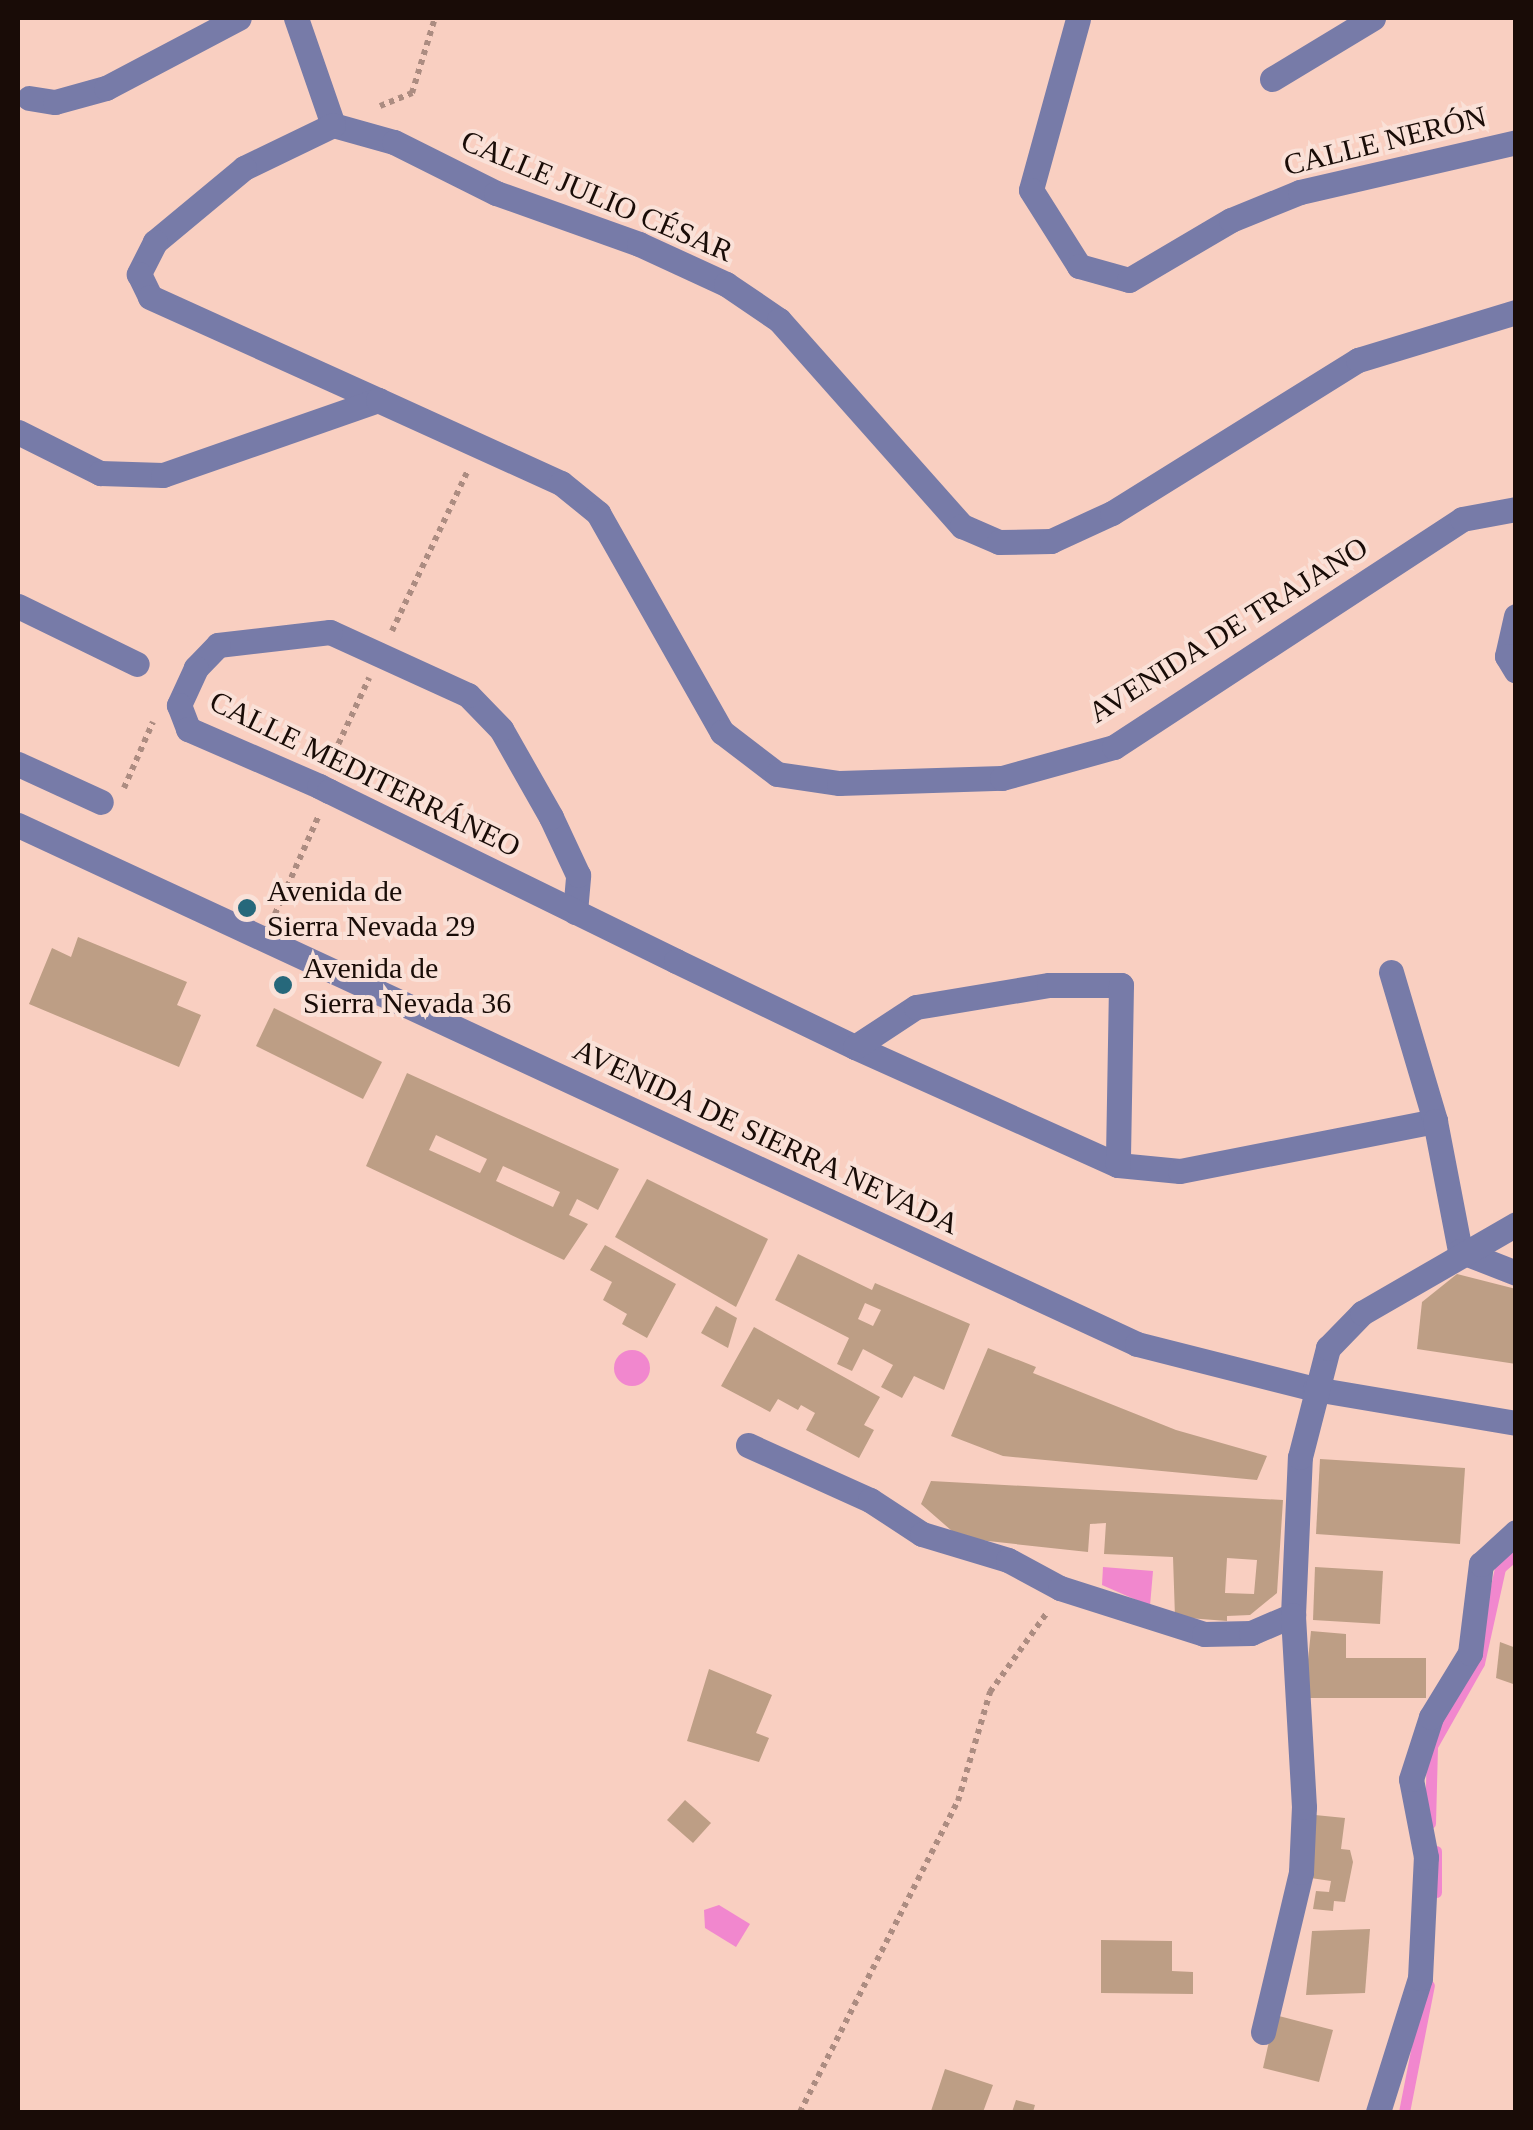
<!DOCTYPE html>
<html>
<head>
<meta charset="utf-8">
<style>
  body { margin:0 }
  #map { position:relative; width:1533px; height:2130px; overflow:hidden; background:#f9cfc1; font-family:"Times New Roman",serif }
  div>[style] { position:absolute }
  .water>* { inset:0; background:#f187ce }
  .round { border-radius:50% }
  .stream>* { height:11px; margin:-5.5px; padding:0 5.5px; transform-origin:5.5px; border-radius:5.5px; background:#f187ce }
  .building>* { inset:0; background:#bd9e85 }
  .path>* { height:6px; margin-top:-3px; transform-origin:0; background:repeating-linear-gradient(90deg,#ac8c81 0 5px,transparent 0 10px) }
  .minor>* { height:25px; margin:-12.5px; padding:0 12.5px; transform-origin:12.5px; border-radius:12.5px; background:#777ba8 }
  .dots>* { width:28px; height:28px; translate:-50% -50%; box-sizing:border-box; border:5px solid #fae1d8; border-radius:50% }
  span { translate:-50% -50%; white-space:nowrap; text-align:center; line-height:1.15; -webkit-text-stroke:8px #fae1d8; paint-order:stroke }
  .street-label { font-size:30px; color:#190c07 }
  .poi-label { font-size:30px; color:#190c07 }
  .left { translate:0 -50%; text-align:left }
  .frame { position:absolute; inset:0; border:20px solid #190c07; pointer-events:none }
</style>
</head>
<body>
<div id="map">
  <div class="water">
    <div class="round" style="left:614px;top:1350px;width:36px;height:36px"></div>
    <div style="clip-path:polygon(1103px 1567px,1153px 1571px,1150px 1606px,1102px 1585px)"></div>
    <div style="clip-path:polygon(719px 1905px,750px 1924px,736px 1947px,705px 1928px,704px 1910px)"></div>
  </div>
  <div class="stream">
    <div style="left:1430px;top:1823px;width:77px;rotate:-88.5deg"></div>
    <div style="left:1432px;top:1746px;width:95px;rotate:-60.5deg"></div>
    <div style="left:1479px;top:1663px;width:97px;rotate:-77.5deg"></div>
    <div style="left:1500px;top:1568px;width:21px;rotate:-41deg"></div>
    <div style="left:1436px;top:1851px;width:41px;rotate:90deg"></div>
    <div style="left:1404px;top:2112px;width:129px;rotate:-78.9deg"></div>
  </div>
  <div class="building">
    <div style="clip-path:polygon(78px 937px,187px 982px,177px 1005px,201px 1015px,179px 1067px,29px 1004px,52px 948px,71px 957px)"></div>
    <div style="clip-path:polygon(274px 1008px,382px 1062px,363px 1099px,256px 1046px)"></div>
    <div style="clip-path:polygon(evenodd,407px 1073px,619px 1169px,598px 1210px,577px 1199px,569px 1215px,588px 1224px,564px 1260px,366px 1166px,407px 1073px,436px 1135px,487px 1159px,480px 1173px,429px 1150px,436px 1135px,407px 1073px,503px 1166px,560px 1192px,553px 1207px,496px 1181px,503px 1166px)"></div>
    <div style="clip-path:polygon(647px 1179px,768px 1239px,736px 1307px,615px 1237px)"></div>
    <div style="clip-path:polygon(605px 1245px,676px 1284px,647px 1338px,622px 1324px,627px 1314px,603px 1300px,612px 1282px,590px 1270px)"></div>
    <div style="clip-path:polygon(evenodd,798px 1254px,872px 1290px,875px 1283px,970px 1324px,944px 1390px,914px 1376px,902px 1398px,881px 1387px,893px 1365px,863px 1349px,852px 1371px,837px 1364px,849px 1338px,775px 1300px,798px 1254px,865px 1303px,881px 1310px,873px 1326px,858px 1319px,865px 1303px)"></div>
    <div style="clip-path:polygon(1457px 1274px,1516px 1289px,1516px 1364px,1417px 1349px,1422px 1302px)"></div>
    <div style="clip-path:polygon(716px 1306px,737px 1318px,728px 1348px,701px 1333px)"></div>
    <div style="clip-path:polygon(754px 1327px,880px 1397px,864px 1425px,874px 1430px,859px 1458px,806px 1430px,815px 1413px,801px 1405px,798px 1410px,778px 1399px,770px 1412px,721px 1386px)"></div>
    <div style="clip-path:polygon(988px 1348px,1036px 1367px,1033px 1373px,1176px 1430px,1267px 1456px,1257px 1480px,1003px 1456px,951px 1436px)"></div>
    <div style="clip-path:polygon(1320px 1459px,1465px 1468px,1460px 1544px,1316px 1534px)"></div>
    <div style="clip-path:polygon(evenodd,931px 1481px,1283px 1500px,1277px 1593px,1250px 1615px,1227px 1616px,1227px 1621px,1175px 1617px,1173px 1557px,1104px 1554px,1106px 1523px,1090px 1524px,1088px 1552px,960px 1538px,921px 1504px,931px 1481px,1227px 1558px,1257px 1560px,1254px 1594px,1225px 1593px,1227px 1558px)"></div>
    <div style="clip-path:polygon(1315px 1567px,1383px 1571px,1380px 1624px,1313px 1620px)"></div>
    <div style="clip-path:polygon(1311px 1631px,1346px 1634px,1346px 1658px,1426px 1658px,1426px 1698px,1304px 1698px)"></div>
    <div style="clip-path:polygon(1500px 1642px,1516px 1648px,1516px 1685px,1496px 1678px)"></div>
    <div style="clip-path:polygon(709px 1669px,772px 1695px,756px 1733px,769px 1738px,759px 1762px,687px 1741px)"></div>
    <div style="clip-path:polygon(685px 1800px,711px 1823px,693px 1843px,667px 1820px)"></div>
    <div style="clip-path:polygon(1315px 1815px,1345px 1818px,1341px 1849px,1350px 1850px,1353px 1862px,1345px 1902px,1334px 1901px,1333px 1911px,1313px 1909px,1316px 1891px,1329px 1892px,1331px 1881px,1304px 1877px)"></div>
    <div style="clip-path:polygon(1370px 1929px,1365px 1993px,1306px 1995px,1312px 1931px)"></div>
    <div style="clip-path:polygon(1101px 1940px,1172px 1941px,1172px 1971px,1193px 1972px,1193px 1994px,1101px 1993px)"></div>
    <div style="clip-path:polygon(1275px 2015px,1333px 2030px,1319px 2082px,1263px 2068px)"></div>
    <div style="clip-path:polygon(945px 2069px,993px 2085px,983px 2112px,931px 2111px)"></div>
    <div style="clip-path:polygon(1016px 2100px,1035px 2105px,1033px 2112px,1012px 2112px)"></div>
  </div>
  <div class="path">
    <div style="left:380px;top:106px;width:35px;rotate:-22deg"></div>
    <div style="left:412px;top:93px;width:78px;rotate:-73deg"></div>
    <div style="left:392px;top:631px;width:178px;rotate:-64.7deg"></div>
    <div style="left:330px;top:762px;width:93px;rotate:-65.1deg"></div>
    <div style="left:124px;top:788px;width:72px;rotate:-66.3deg"></div>
    <div style="left:275px;top:914px;width:108px;rotate:-66deg"></div>
    <div style="left:800px;top:2112px;width:349px;rotate:-63.1deg"></div>
    <div style="left:958px;top:1801px;width:114px;rotate:-73.6deg"></div>
    <div style="left:990px;top:1692px;width:96px;rotate:-54.3deg"></div>
  </div>
  <div class="minor">
    <div style="left:296px;top:18px;width:113px;rotate:70.9deg"></div>
    <div style="left:333px;top:125px;width:63px;rotate:15.6deg"></div>
    <div style="left:394px;top:142px;width:114px;rotate:26.6deg"></div>
    <div style="left:496px;top:193px;width:152px;rotate:19.6deg"></div>
    <div style="left:639px;top:244px;width:96px;rotate:24.7deg"></div>
    <div style="left:726px;top:284px;width:64px;rotate:34.2deg"></div>
    <div style="left:779px;top:320px;width:276px;rotate:48.4deg"></div>
    <div style="left:962px;top:526px;width:40px;rotate:23.4deg"></div>
    <div style="left:999px;top:542px;width:52px;rotate:-1.1deg"></div>
    <div style="left:1051px;top:541px;width:67px;rotate:-24.7deg"></div>
    <div style="left:1112px;top:513px;width:290px;rotate:-31.9deg"></div>
    <div style="left:1358px;top:360px;width:165px;rotate:-16.9deg"></div>
    <div style="left:1078px;top:19px;width:177px;rotate:105.4deg"></div>
    <div style="left:1031px;top:190px;width:90px;rotate:57.7deg"></div>
    <div style="left:1079px;top:266px;width:52px;rotate:15.6deg"></div>
    <div style="left:1129px;top:280px;width:118px;rotate:-30.5deg"></div>
    <div style="left:1231px;top:220px;width:74px;rotate:-22.1deg"></div>
    <div style="left:1300px;top:192px;width:222px;rotate:-13deg"></div>
    <div style="left:1272px;top:79px;width:118px;rotate:-31.1deg"></div>
    <div style="left:29px;top:98px;width:26px;rotate:9deg"></div>
    <div style="left:55px;top:102px;width:53px;rotate:-15.4deg"></div>
    <div style="left:106px;top:88px;width:150px;rotate:-27.8deg"></div>
    <div style="left:333px;top:125px;width:99px;rotate:154.2deg"></div>
    <div style="left:244px;top:168px;width:116px;rotate:140.3deg"></div>
    <div style="left:155px;top:242px;width:36px;rotate:117deg"></div>
    <div style="left:139px;top:274px;width:25px;rotate:64deg"></div>
    <div style="left:150px;top:297px;width:250px;rotate:24.3deg"></div>
    <div style="left:18px;top:432px;width:92px;rotate:26.6deg"></div>
    <div style="left:100px;top:473px;width:63px;rotate:1.8deg"></div>
    <div style="left:163px;top:475px;width:228px;rotate:-19.2deg"></div>
    <div style="left:378px;top:400px;width:201px;rotate:24.4deg"></div>
    <div style="left:561px;top:483px;width:48px;rotate:39deg"></div>
    <div style="left:598px;top:513px;width:252px;rotate:60.5deg"></div>
    <div style="left:722px;top:732px;width:69px;rotate:37.4deg"></div>
    <div style="left:777px;top:774px;width:63px;rotate:8.3deg"></div>
    <div style="left:839px;top:783px;width:163px;rotate:-1.8deg"></div>
    <div style="left:1002px;top:778px;width:116px;rotate:-15.5deg"></div>
    <div style="left:1114px;top:747px;width:416px;rotate:-33.2deg"></div>
    <div style="left:1462px;top:519px;width:55px;rotate:-10.5deg"></div>
    <div style="left:18px;top:606px;width:132px;rotate:26deg"></div>
    <div style="left:1516px;top:616px;width:41px;rotate:102.7deg"></div>
    <div style="left:1507px;top:656px;width:17px;rotate:59deg"></div>
    <div style="left:18px;top:764px;width:91px;rotate:24.6deg"></div>
    <div style="left:18px;top:825px;width:1233px;rotate:24.88deg"></div>
    <div style="left:1137px;top:1344px;width:184px;rotate:14.2deg"></div>
    <div style="left:1315px;top:1389px;width:204px;rotate:9.6deg"></div>
    <div style="left:575px;top:912px;width:37px;rotate:-85deg"></div>
    <div style="left:578px;top:875px;width:64px;rotate:-115deg"></div>
    <div style="left:551px;top:817px;width:101px;rotate:-119.6deg"></div>
    <div style="left:501px;top:729px;width:47px;rotate:-134.1deg"></div>
    <div style="left:468px;top:695px;width:152px;rotate:-155.5deg"></div>
    <div style="left:330px;top:632px;width:113px;rotate:173.4deg"></div>
    <div style="left:218px;top:645px;width:32px;rotate:134deg"></div>
    <div style="left:196px;top:668px;width:41px;rotate:114.7deg"></div>
    <div style="left:179px;top:705px;width:26px;rotate:69deg"></div>
    <div style="left:188px;top:729px;width:143px;rotate:23.5deg"></div>
    <div style="left:319px;top:786px;width:11px;rotate:27deg"></div>
    <div style="left:329px;top:791px;width:386px;rotate:26.1deg"></div>
    <div style="left:676px;top:961px;width:199px;rotate:25.7deg"></div>
    <div style="left:855px;top:1047px;width:288px;rotate:24.2deg"></div>
    <div style="left:1118px;top:1165px;width:62px;rotate:5.5deg"></div>
    <div style="left:1180px;top:1171px;width:260px;rotate:-11.1deg"></div>
    <div style="left:1391px;top:972px;width:155px;rotate:73.5deg"></div>
    <div style="left:1435px;top:1121px;width:132px;rotate:79.1deg"></div>
    <div style="left:1460px;top:1251px;width:60px;rotate:21.4deg"></div>
    <div style="left:855px;top:1047px;width:73px;rotate:-33.3deg"></div>
    <div style="left:916px;top:1007px;width:135px;rotate:-9.4deg"></div>
    <div style="left:1049px;top:985px;width:72px"></div>
    <div style="left:1121px;top:985px;width:180px;rotate:91deg"></div>
    <div style="left:748px;top:1445px;width:134px;rotate:24.3deg"></div>
    <div style="left:870px;top:1500px;width:62px;rotate:33.2deg"></div>
    <div style="left:922px;top:1534px;width:90px;rotate:16.8deg"></div>
    <div style="left:1008px;top:1560px;width:59px;rotate:28.3deg"></div>
    <div style="left:1060px;top:1588px;width:151px;rotate:17.7deg"></div>
    <div style="left:1204px;top:1634px;width:47px;rotate:-1.2deg"></div>
    <div style="left:1251px;top:1633px;width:46px;rotate:-23.2deg"></div>
    <div style="left:1293px;top:1615px;width:158px;rotate:-87.5deg"></div>
    <div style="left:1300px;top:1457px;width:113px;rotate:-75.6deg"></div>
    <div style="left:1328px;top:1348px;width:49px;rotate:-45.8deg"></div>
    <div style="left:1362px;top:1313px;width:178px;rotate:-30deg"></div>
    <div style="left:1263px;top:2032px;width:164px;rotate:-76.6deg"></div>
    <div style="left:1301px;top:1872px;width:65px;rotate:-87.4deg"></div>
    <div style="left:1304px;top:1807px;width:192px;rotate:-93.3deg"></div>
    <div style="left:1378px;top:2112px;width:140px;rotate:-72.6deg"></div>
    <div style="left:1420px;top:1978px;width:121px;rotate:-87.2deg"></div>
    <div style="left:1426px;top:1857px;width:79px;rotate:-100.9deg"></div>
    <div style="left:1411px;top:1779px;width:65px;rotate:-72.1deg"></div>
    <div style="left:1431px;top:1717px;width:75px;rotate:-58.6deg"></div>
    <div style="left:1470px;top:1653px;width:90px;rotate:-83deg"></div>
    <div style="left:1481px;top:1564px;width:47px;rotate:-42.4deg"></div>
  </div>
  <div class="dots">
    <div style="left:247px;top:908px;background:#26687b"></div>
    <div style="left:283px;top:985px;background:#26687b"></div>
  </div>
  <div class="street-label">
    <span style="left:1385px;top:141px;rotate:-14deg">CALLE NERÓN</span>
    <span style="left:597px;top:196px;rotate:23deg">CALLE JULIO CÉSAR</span>
    <span style="left:1228px;top:630px;rotate:-32deg">AVENIDA DE TRAJANO</span>
    <span style="left:365px;top:774px;rotate:26deg">CALLE MEDITERRÁNEO</span>
    <span style="left:766px;top:1137px;rotate:25deg">AVENIDA DE SIERRA NEVADA</span>
  </div>
  <div class="poi-label">
    <span class="left" style="left:267px;top:908px">Avenida de<br>Sierra Nevada 29</span>
    <span class="left" style="left:303px;top:985px">Avenida de<br>Sierra Nevada 36</span>
  </div>
  <div class="frame"></div>
</div>
</body>
</html>
